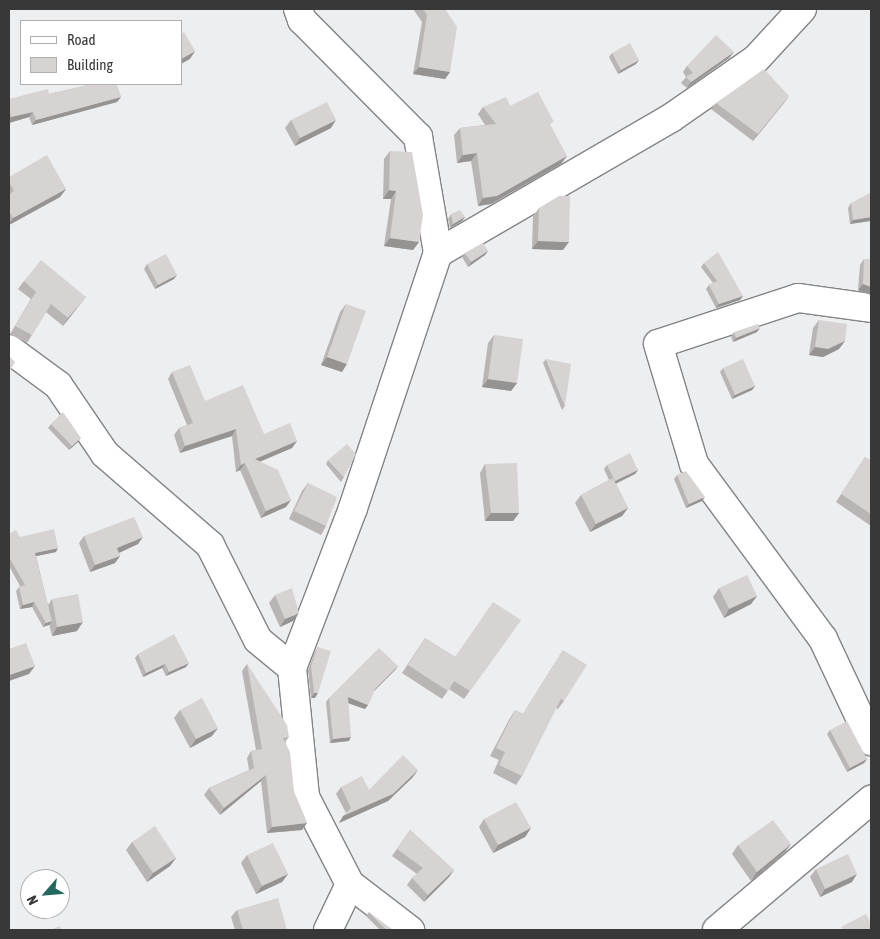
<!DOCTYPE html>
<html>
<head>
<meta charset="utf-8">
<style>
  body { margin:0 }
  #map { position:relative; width:880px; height:939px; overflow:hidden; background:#eceef0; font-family:"Asap Condensed",sans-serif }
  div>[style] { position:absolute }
  .roads { filter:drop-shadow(1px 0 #838487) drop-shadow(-1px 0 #838487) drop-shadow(0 1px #838487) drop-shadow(0 -1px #838487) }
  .minor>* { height:28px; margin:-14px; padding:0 14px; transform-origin:14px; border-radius:14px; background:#fff }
  .wall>* { inset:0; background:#b9b5b5 }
  .shaded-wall>* { inset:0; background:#969493 }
  .building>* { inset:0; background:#d7d3d2 }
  span { translate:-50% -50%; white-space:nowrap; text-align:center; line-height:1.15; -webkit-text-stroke:4px #fff; paint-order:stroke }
  .frame { position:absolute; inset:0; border:10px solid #383839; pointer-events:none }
  .legend { position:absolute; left:20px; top:20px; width:162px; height:65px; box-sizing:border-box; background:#fff; border:1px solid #afafb0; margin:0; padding:6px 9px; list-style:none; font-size:15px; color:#383839 }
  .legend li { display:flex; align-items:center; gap:10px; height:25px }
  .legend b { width:25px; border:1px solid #afafb0 }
  .north { position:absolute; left:20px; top:869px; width:50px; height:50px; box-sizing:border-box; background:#fff; border:1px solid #afafb0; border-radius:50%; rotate:243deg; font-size:14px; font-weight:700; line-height:20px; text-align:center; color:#383839 }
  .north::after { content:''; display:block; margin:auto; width:18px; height:22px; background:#23695e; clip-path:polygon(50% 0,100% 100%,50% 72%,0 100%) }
</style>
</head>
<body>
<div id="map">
  <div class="roads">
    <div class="minor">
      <div style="left:298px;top:9px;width:12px;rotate:70deg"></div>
      <div style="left:302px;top:20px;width:165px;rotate:45.2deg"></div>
      <div style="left:418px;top:137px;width:118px;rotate:80.2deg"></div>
      <div style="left:871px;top:308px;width:74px;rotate:-172.2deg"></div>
      <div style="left:798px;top:298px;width:147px;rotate:161.8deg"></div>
      <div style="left:658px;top:344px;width:125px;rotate:73.3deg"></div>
      <div style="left:694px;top:464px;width:217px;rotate:53.6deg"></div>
      <div style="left:823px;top:639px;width:113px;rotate:64.8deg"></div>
      <div style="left:9px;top:349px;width:61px;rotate:36.3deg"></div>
      <div style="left:58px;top:385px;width:83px;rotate:55.7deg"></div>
      <div style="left:105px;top:454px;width:139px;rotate:40.9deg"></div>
      <div style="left:210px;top:545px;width:106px;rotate:63.2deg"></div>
      <div style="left:258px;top:640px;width:44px;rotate:39.5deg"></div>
      <div style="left:292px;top:668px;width:130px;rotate:84.2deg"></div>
      <div style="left:305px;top:797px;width:98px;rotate:62.7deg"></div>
      <div style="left:350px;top:884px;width:76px;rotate:37.5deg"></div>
      <div style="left:292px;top:668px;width:171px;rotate:-69.1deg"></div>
      <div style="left:353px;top:508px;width:269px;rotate:-71.6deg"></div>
      <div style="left:438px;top:253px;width:269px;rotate:-30.1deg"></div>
      <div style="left:671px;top:118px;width:103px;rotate:-34.8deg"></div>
      <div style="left:756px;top:59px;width:68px;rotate:-47.4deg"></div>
      <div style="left:328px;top:930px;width:51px;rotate:-64.4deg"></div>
      <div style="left:717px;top:930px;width:202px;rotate:-40.2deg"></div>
    </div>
  </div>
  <div class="wall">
    <div style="clip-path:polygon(413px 9px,450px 9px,446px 10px,450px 72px,445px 79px,413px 74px,422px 22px)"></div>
    <div style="clip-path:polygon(734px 52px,729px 58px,687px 88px,681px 83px,686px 77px,683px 72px,687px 66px)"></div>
    <div style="clip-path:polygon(612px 53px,636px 64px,618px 74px,609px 57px)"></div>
    <div style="clip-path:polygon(88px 84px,116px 84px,121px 97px,117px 102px,32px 125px,29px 117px,9px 123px,9px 99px,49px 94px,88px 85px)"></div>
    <div style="clip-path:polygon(789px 96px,753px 141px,711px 109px,716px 103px)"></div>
    <div style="clip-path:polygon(510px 106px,551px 127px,561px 164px,491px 204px,478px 206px,471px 161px,457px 163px,454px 135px,460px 128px,485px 125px,478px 114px,483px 107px)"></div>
    <div style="clip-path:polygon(291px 120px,331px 128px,295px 146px,285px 128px)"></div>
    <div style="clip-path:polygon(390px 151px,419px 242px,413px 250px,384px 246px,391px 199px,383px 199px,384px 159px)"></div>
    <div style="clip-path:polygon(9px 177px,66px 189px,60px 197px,9px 225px)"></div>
    <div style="clip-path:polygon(851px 203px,871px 205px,871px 220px,870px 221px,850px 224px,848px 208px)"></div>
    <div style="clip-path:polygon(539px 208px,563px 250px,532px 249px,533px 216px)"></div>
    <div style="clip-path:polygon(451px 214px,465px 217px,462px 221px,450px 228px,448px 219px)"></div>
    <div style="clip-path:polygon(488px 251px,485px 255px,468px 267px,462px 257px,465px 253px)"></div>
    <div style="clip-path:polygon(864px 259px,871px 259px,871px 295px,858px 290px,860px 265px)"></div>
    <div style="clip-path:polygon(704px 263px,743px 296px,740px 300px,716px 308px,706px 289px,709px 285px,713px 283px,701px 267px)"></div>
    <div style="clip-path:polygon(147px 264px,174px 279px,155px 289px,144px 269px)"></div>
    <div style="clip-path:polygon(24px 281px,86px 297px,63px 326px,46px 312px,27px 343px,10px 334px,31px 299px,18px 289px)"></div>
    <div style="clip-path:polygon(346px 304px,342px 372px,321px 365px,340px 312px)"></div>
    <div style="clip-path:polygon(819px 320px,845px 341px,839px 349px,823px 357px,809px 355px,813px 328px)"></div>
    <div style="clip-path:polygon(734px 332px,757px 332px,733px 342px,731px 337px)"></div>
    <div style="clip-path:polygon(494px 335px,517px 383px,511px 391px,482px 387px,488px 343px)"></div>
    <div style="clip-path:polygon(546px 359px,565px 406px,562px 410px,543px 363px)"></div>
    <div style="clip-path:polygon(723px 368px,755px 386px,752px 390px,732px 399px,720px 372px)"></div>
    <div style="clip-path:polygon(172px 372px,205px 401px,264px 434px,297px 441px,292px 448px,260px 461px,286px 507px,261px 518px,240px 470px,236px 472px,232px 436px,180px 453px,174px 435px,179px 428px,187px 425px,168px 379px)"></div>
    <div style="clip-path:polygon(51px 424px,78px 442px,69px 450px,48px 428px)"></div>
    <div style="clip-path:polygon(865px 457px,871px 461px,871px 526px,836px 502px)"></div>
    <div style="clip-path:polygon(328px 460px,344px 477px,341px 482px,326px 464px)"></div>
    <div style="clip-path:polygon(485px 464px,519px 513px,513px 521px,485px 521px,480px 473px)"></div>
    <div style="clip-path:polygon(607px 465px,638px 470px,635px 474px,616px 484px,628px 508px,622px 516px,590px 532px,575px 503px,581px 495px,609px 480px,604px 469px)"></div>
    <div style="clip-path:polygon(677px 475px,702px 501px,686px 508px,674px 479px)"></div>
    <div style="clip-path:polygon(308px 483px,326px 526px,321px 535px,289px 519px,302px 491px)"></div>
    <div style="clip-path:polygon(9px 534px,20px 537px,56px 552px,36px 556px,48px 605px,52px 599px,77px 631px,52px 636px,49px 624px,43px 627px,32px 607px,20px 609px,16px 591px,19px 587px,20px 586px,9px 566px)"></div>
    <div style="clip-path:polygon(84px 536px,138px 544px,119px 553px,120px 556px,115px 563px,90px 572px,79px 543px)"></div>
    <div style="clip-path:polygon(719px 588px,757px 596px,751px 604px,724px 618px,713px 597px)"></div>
    <div style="clip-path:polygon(275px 595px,293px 621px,280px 627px,269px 603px)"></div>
    <div style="clip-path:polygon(521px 620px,464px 699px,449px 689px,442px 699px,402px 673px,425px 638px,455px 657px)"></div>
    <div style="clip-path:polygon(318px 647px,315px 698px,311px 698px,308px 670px,315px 652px)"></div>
    <div style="clip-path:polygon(563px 650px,564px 701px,558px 709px,556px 708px,522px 776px,516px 785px,493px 773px,499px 760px,490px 756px,510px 718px,515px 710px,523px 714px)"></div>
    <div style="clip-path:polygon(138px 654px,186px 667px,166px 676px,162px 668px,143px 677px,135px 658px)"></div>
    <div style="clip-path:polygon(247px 664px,289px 737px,285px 742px,294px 792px,307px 823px,302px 830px,267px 833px,261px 781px,220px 815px,204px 795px,209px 788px,249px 770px,247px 758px,251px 751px,256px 750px,242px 671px)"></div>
    <div style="clip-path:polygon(398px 666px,395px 670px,374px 691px,368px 705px,365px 709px,348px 703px,349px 741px,330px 743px,326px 702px,329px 698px)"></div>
    <div style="clip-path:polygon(180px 710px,212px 736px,190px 748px,174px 718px)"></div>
    <div style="clip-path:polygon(830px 730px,867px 759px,864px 763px,847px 772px,827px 734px)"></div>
    <div style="clip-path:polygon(413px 777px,388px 801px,339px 823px,346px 813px,336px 794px,341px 787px,369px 790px)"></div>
    <div style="clip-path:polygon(484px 819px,531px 828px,525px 837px,493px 853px,479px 827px)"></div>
    <div style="clip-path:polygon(410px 830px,454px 870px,449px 877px,424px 902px,407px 885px,412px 878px,417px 874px,392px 856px)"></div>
    <div style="clip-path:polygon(132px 842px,176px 858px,170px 866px,147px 882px,126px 850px)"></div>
    <div style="clip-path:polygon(791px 844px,785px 852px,751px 881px,732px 854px,738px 845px)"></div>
    <div style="clip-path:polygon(247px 855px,288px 874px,282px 882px,256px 894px,241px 863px)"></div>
    <div style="clip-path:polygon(816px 869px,852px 882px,820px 897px,810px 877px)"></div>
    <div style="clip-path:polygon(237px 910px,287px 930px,235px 930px,231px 917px)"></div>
    <div style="clip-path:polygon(369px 912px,387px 930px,380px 930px,366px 916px)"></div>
  </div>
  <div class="shaded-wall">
    <div style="clip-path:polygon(195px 51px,190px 59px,181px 64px,181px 59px)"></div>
    <div style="clip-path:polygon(734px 52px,729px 58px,687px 88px,691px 82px)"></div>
    <div style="clip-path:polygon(639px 60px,636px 64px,618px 74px,621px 70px)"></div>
    <div style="clip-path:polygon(419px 67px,450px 72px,445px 79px,413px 74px)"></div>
    <div style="clip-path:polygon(789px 96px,784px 103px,753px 141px,758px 134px)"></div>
    <div style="clip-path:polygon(121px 97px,117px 102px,32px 125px,36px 120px)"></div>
    <div style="clip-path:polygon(33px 112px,29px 117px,9px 123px,9px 121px,11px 117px)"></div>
    <div style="clip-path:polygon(336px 120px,331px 128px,295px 146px,300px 138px)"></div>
    <div style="clip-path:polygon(477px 153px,471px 161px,457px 163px,463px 155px)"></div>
    <div style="clip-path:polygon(567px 156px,561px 164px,491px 204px,478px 206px,483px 198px)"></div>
    <div style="clip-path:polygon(66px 189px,60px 197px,9px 225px,9px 224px,13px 218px)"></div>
    <div style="clip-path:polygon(389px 190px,396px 191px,391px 199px,383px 199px)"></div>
    <div style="clip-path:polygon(465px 217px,462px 221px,450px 228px,453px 224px)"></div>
    <div style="clip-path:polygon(871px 217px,871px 220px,870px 221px,850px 224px,853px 220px)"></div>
    <div style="clip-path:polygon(390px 238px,419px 242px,413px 250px,384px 246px)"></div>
    <div style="clip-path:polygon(538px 241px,569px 242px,563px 250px,532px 249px)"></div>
    <div style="clip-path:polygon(488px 251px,485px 255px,468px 267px,471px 262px)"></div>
    <div style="clip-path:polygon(177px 275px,174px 279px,155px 289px,158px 285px)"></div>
    <div style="clip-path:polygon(863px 284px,871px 287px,871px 295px,858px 290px)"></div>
    <div style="clip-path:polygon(743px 296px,740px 300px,716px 308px,719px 304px)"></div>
    <div style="clip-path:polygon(86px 297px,80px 304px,63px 326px,68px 318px)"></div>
    <div style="clip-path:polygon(760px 328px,757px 332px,733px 342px,736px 338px)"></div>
    <div style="clip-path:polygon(845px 341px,839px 349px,823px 357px,809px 355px,815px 347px)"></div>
    <div style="clip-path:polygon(327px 357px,347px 364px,342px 372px,321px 365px)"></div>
    <div style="clip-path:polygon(488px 379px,517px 383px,511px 391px,482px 387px)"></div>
    <div style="clip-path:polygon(755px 386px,752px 390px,732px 399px,735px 395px)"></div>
    <div style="clip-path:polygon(236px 429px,232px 436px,180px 453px,185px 446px)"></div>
    <div style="clip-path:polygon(81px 438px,78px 442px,69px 450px,72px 446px)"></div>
    <div style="clip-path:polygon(297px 441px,292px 448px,250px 466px,255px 459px)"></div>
    <div style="clip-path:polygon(245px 463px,240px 470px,236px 472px,241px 465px)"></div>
    <div style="clip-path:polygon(638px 470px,635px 474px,612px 485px,615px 481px)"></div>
    <div style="clip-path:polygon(705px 497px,702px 501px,686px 508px,689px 504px)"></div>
    <div style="clip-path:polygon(291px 500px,286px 507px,261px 518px,266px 511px)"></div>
    <div style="clip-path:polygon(628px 508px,622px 516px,590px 532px,596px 524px)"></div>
    <div style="clip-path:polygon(491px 513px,519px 513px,513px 521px,485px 521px)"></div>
    <div style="clip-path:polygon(143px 537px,138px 544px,112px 556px,117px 548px)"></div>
    <div style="clip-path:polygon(58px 548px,56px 552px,32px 557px,35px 553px)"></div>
    <div style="clip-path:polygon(120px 556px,115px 563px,90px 572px,95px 565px)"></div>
    <div style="clip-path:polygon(757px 596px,751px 604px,724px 618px,729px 609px)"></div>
    <div style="clip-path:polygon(34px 602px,32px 607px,20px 609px,23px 605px)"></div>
    <div style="clip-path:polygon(299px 613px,293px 621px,280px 627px,285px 619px)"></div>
    <div style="clip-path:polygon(52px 621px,49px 625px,43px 627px,46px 623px)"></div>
    <div style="clip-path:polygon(83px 622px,77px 631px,52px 636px,57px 627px)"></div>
    <div style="clip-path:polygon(189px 663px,186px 667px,166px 676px,169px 672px)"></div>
    <div style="clip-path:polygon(165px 664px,162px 668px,143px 677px,146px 673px)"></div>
    <div style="clip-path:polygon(35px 666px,29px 674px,9px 681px,9px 675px)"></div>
    <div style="clip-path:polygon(398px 666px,395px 670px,372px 693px,375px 689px)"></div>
    <div style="clip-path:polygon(314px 693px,318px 693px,315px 698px,311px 698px)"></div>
    <div style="clip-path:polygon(348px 697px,368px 705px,365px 709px,345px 702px)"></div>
    <div style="clip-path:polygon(218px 728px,212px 736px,190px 748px,196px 739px)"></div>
    <div style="clip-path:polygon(351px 737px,349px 741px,330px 743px,333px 739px)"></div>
    <div style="clip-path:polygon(867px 759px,864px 763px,847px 772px,850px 768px)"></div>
    <div style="clip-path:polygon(418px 770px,413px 777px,388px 801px,339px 823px,343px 816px)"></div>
    <div style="clip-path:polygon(266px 775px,261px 781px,220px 815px,224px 808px)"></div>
    <div style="clip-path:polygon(307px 823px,302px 830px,267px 833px,272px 827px)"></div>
    <div style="clip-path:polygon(531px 828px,525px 837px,493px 853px,498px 845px)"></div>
    <div style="clip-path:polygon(791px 844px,785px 852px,751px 881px,757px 872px)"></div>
    <div style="clip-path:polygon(176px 858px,170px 866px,147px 882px,153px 873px)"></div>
    <div style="clip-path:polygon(454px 870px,449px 877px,424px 902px,428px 895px)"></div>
    <div style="clip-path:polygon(288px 874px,282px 882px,256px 894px,262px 886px)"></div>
    <div style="clip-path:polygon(857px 874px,852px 882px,820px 897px,825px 889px)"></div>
  </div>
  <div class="building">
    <div style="clip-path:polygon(423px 9px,445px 9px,457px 27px,450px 72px,419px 67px,427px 15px)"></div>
    <div style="clip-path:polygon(184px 32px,195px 51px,181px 59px,181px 34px)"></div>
    <div style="clip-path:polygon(716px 35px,734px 52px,691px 82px,686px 77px,693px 73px,687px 66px)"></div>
    <div style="clip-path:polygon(630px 43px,639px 60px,621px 70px,612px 53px)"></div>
    <div style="clip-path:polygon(764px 69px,789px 96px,758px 134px,716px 103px)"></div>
    <div style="clip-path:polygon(92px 84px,116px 84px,121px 97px,36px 120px,33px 112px,11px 117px,9px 108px,9px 99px,48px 89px,49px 94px)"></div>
    <div style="clip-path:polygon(538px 92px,554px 122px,550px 124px,567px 156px,497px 196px,483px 198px,477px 153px,463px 155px,460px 128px,496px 124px,483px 107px,506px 97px,510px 106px)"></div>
    <div style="clip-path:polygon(327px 102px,336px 120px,300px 138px,291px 120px)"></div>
    <div style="clip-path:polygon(390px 151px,412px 152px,423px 215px,419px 242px,390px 238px,396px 191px,389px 190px)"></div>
    <div style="clip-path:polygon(47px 155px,66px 189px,13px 218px,9px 211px,9px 194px,14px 191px,9px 182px,9px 177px)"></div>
    <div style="clip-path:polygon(870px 193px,871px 205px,871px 217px,853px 220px,851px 203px)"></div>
    <div style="clip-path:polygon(559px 196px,570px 196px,569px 242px,538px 241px,539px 208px)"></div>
    <div style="clip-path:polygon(460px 210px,465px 217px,453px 224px,451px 214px)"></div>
    <div style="clip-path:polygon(483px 243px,488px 251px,471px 262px,465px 253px)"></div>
    <div style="clip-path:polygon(718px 252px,743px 296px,719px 304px,709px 285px,717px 281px,704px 263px)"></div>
    <div style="clip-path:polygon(166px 254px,177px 275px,158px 285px,147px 264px)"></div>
    <div style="clip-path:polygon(864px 259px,871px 259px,871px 287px,863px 284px)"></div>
    <div style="clip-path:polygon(41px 260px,86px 297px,68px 318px,51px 304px,32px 335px,15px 326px,36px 292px,24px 281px)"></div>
    <div style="clip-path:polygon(346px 304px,366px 311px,347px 364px,327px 357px)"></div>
    <div style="clip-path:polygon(819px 320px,847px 324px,845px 341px,828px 349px,815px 347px)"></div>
    <div style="clip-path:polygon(758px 324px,760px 328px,736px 338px,734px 332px)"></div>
    <div style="clip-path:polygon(494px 335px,523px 339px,517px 383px,488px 379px)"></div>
    <div style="clip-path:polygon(9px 356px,15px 362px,9px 372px)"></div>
    <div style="clip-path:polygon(546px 359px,571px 364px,565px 406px)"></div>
    <div style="clip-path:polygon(743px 359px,755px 386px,735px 395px,723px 368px)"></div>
    <div style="clip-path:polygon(190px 365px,205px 401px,243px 385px,264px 434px,290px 423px,297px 441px,255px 459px,278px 470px,291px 500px,266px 511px,245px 463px,241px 465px,236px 429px,185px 446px,179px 428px,193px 423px,172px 372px)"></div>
    <div style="clip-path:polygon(63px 412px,81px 438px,72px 446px,51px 424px)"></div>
    <div style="clip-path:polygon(347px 444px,356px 454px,344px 477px,328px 460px)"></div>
    <div style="clip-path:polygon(630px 453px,638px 470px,615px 481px,607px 465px)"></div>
    <div style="clip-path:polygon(865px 457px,871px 461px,871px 514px,841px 494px)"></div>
    <div style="clip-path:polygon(517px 463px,519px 513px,491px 513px,485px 464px)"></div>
    <div style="clip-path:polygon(686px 471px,705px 497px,689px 504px,677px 475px)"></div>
    <div style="clip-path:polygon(613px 478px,628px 508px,596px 524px,581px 495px)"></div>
    <div style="clip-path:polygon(308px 483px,337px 497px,326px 526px,294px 511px)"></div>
    <div style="clip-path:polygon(134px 517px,143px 537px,117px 548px,120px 556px,95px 565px,84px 536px)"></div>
    <div style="clip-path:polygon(54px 529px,58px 548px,35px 553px,52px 621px,46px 623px,34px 602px,23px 605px,19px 587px,25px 585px,9px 557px,9px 534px,16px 530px,20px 537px)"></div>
    <div style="clip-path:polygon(747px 575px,757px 596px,729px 609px,719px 588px)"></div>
    <div style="clip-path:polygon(292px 588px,299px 613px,285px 619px,275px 595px)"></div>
    <div style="clip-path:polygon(78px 594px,83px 622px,57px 627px,52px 599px)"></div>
    <div style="clip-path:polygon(493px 602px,521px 620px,470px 691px,454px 681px,448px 691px,408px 665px,425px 638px,455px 657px)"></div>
    <div style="clip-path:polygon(174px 634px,189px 663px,169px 672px,165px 664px,146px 673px,138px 654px)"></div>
    <div style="clip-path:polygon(26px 643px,35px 666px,9px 675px,9px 649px)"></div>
    <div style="clip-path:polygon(318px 647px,331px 651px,318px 693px,314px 693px,311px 666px)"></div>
    <div style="clip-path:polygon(379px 648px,398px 666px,375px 689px,368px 705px,348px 697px,351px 737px,333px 739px,329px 698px)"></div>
    <div style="clip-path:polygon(563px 650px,587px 665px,564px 701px,561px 699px,522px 776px,499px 765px,505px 752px,496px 748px,515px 710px,523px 714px)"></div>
    <div style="clip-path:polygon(247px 664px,287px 725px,289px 737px,283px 738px,290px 752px,294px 792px,307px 823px,272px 827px,266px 775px,224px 808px,209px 788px,254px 768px,251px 751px,262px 749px)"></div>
    <div style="clip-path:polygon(202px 698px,218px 728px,196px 739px,180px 710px)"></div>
    <div style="clip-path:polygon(847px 721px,867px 759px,850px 768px,830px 730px)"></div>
    <div style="clip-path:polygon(403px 755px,418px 770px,393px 794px,343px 816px,351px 808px,341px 787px,362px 776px,369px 790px)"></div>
    <div style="clip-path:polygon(516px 802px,531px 828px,498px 845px,484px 819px)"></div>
    <div style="clip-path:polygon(773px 820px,791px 844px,757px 872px,738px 845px)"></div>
    <div style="clip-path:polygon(155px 826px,176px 858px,153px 873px,132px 842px)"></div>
    <div style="clip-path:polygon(410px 830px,454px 870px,428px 895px,412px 878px,423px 868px,397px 849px)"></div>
    <div style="clip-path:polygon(273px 843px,288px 874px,262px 886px,247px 855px)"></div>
    <div style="clip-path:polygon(848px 854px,857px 874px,825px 889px,816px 869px)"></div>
    <div style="clip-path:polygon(278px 898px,287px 930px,243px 930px,237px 910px)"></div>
    <div style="clip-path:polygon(369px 912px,393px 930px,387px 930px)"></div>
    <div style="clip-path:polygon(866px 914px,871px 924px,871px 930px,843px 930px,841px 927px)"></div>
    <div style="clip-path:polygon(59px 926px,62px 930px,51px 930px)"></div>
  </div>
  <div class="frame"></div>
  <ul class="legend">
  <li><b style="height:6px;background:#fff"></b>Road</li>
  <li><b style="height:14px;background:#d7d3d2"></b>Building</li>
  </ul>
  <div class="north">N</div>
</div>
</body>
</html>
